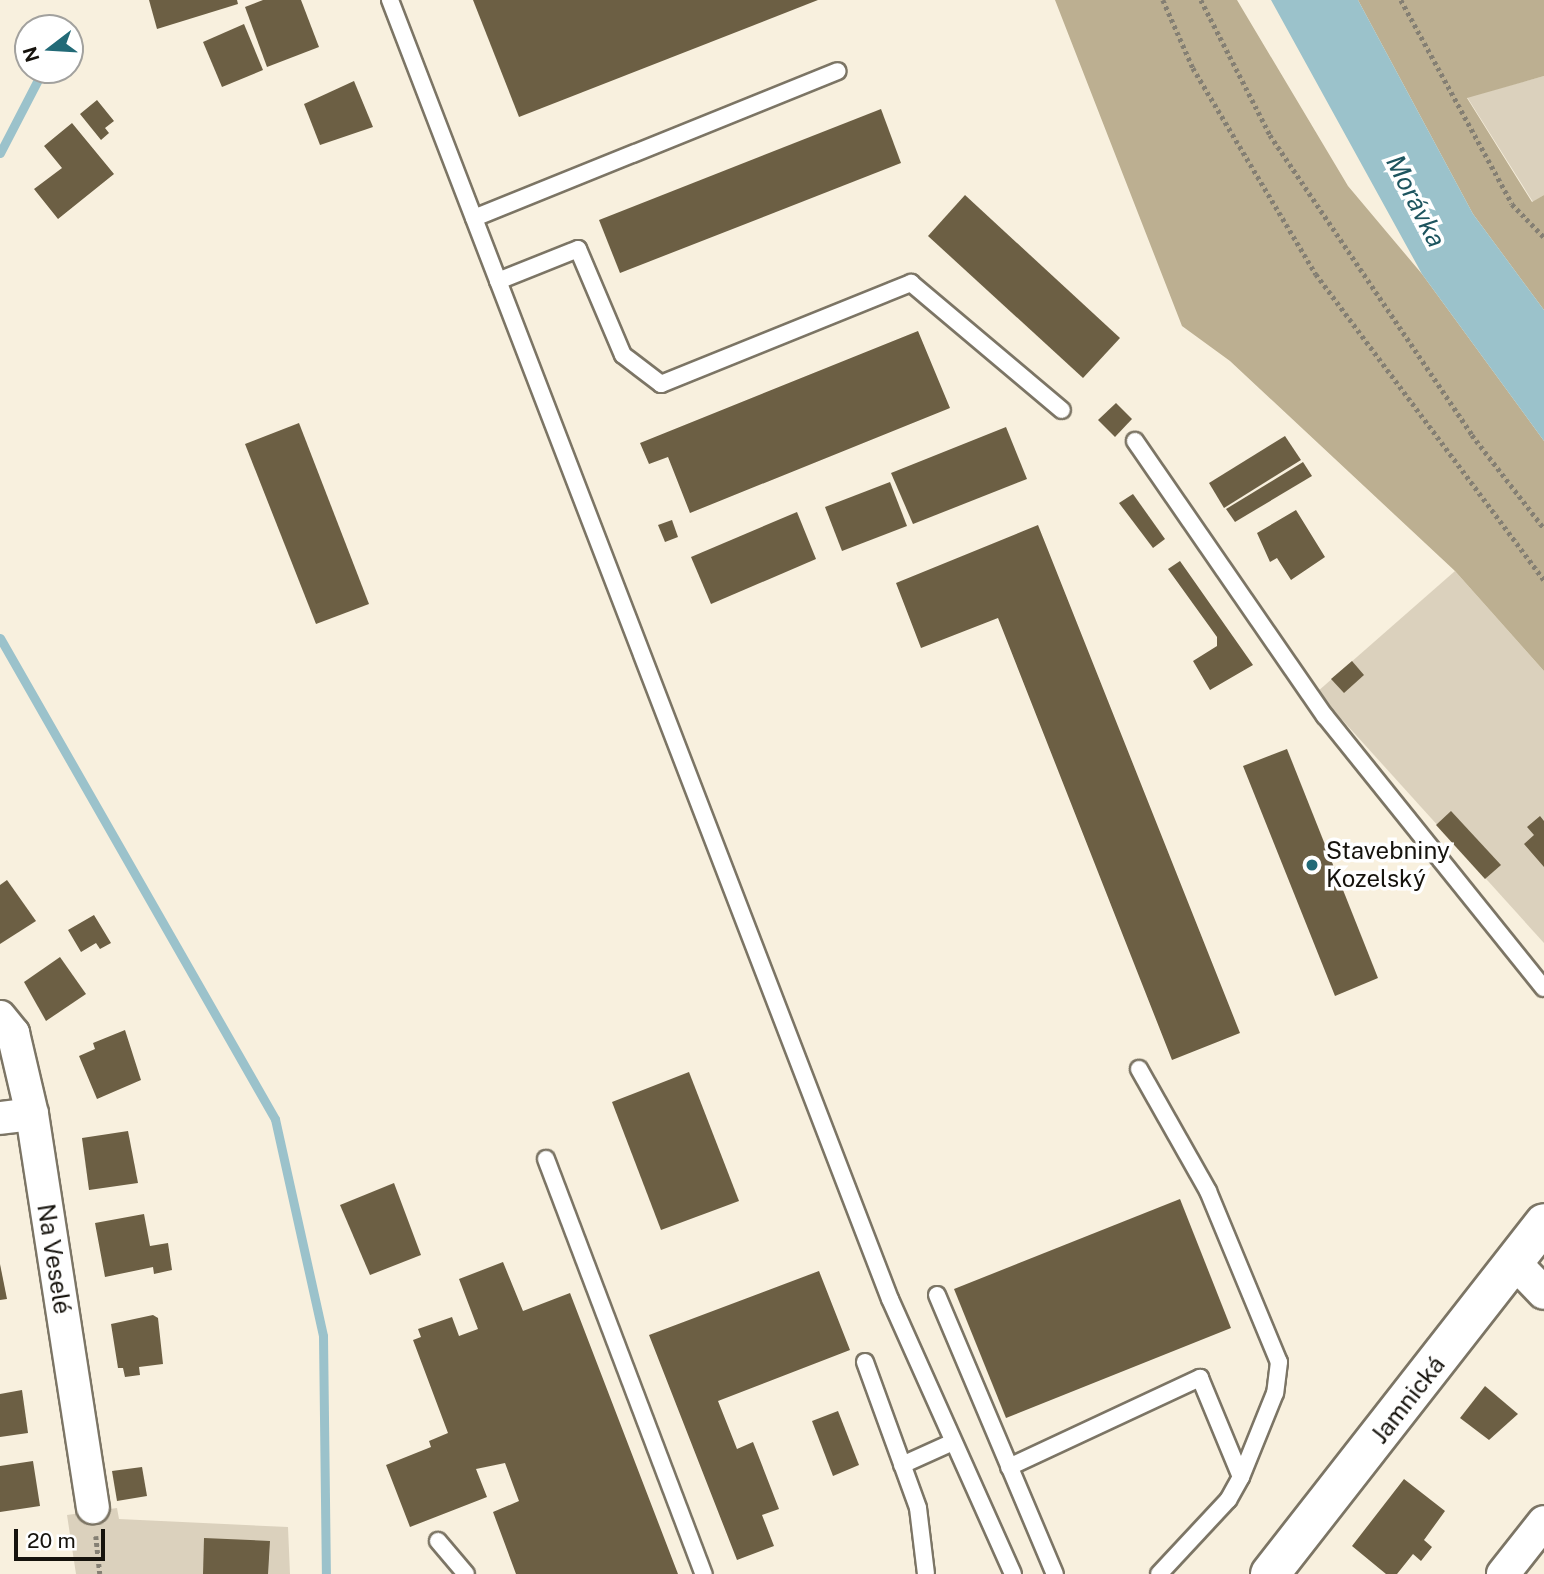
<!DOCTYPE html>
<html>
<head>
<meta charset="utf-8">
<style>
  body { margin:0 }
  #map { position:relative; width:1544px; height:1574px; overflow:hidden; background:#f8f0de; font-family:"Public Sans",sans-serif }
  div>[style] { position:absolute }
  .green>* { inset:0; background:#dbd1bd }
  .forest>* { inset:0; background:#bcaf91 }
  .water>* { inset:0; background:#9bc2cb }
  .stream>* { height:9px; margin:-4.5px; padding:0 4.5px; transform-origin:4.5px; border-radius:4.5px; background:#9bc2cb }
  .building>* { inset:0; background:#6c5f44 }
  .path>* { height:4.5px; margin-top:-2.25px; transform-origin:0; background:repeating-linear-gradient(90deg,#847f73 0 3.5px,transparent 0 7px) }
  .roads { filter:drop-shadow(2px 0 #7c7565) drop-shadow(-2px 0 #7c7565) drop-shadow(0 2px #7c7565) drop-shadow(0 -2px #7c7565) }
  .service>* { height:16px; margin:-8px; padding:0 8px; transform-origin:8px; border-radius:8px; background:#fff }
  .minor>* { height:32px; margin:-16px; padding:0 16px; transform-origin:16px; border-radius:16px; background:#fff }
  .secondary>* { height:38px; margin:-19px; padding:0 19px; transform-origin:19px; border-radius:19px; background:#fff }
  .dots>* { width:19px; height:19px; translate:-50% -50%; box-sizing:border-box; border:4px solid #fff; border-radius:50% }
  span { translate:-50% -50%; white-space:nowrap; text-align:center; line-height:1.15; -webkit-text-stroke:7px #fff; paint-order:stroke }
  .poi-label { font-size:24px; color:#16130d }
  .left { translate:0 -50%; text-align:left }
  .street-label { font-size:24px; color:#16130d }
  .water-label { font-size:26px; color:#1d545e; font-style:italic }
  .north { position:absolute; left:14px; top:14px; width:70px; height:70px; box-sizing:border-box; background:#fff; border:2px solid #a2a19e; border-radius:50%; rotate:253deg; font-size:19px; font-weight:700; line-height:28px; text-align:center; color:#16130d }
  .north::after { content:''; display:block; margin:auto; width:24px; height:32px; background:#226a77; clip-path:polygon(50% 0,100% 100%,50% 72%,0 100%) }
  .scale { position:absolute; left:14px; top:1529px; width:91px; height:32px; box-sizing:border-box; border:4px solid #16130d; border-top:0; padding-left:9px; font-size:21px; line-height:24px; white-space:nowrap; color:#16130d; -webkit-text-stroke:5px #fff; paint-order:stroke }
</style>
</head>
<body>
<div id="map">
  <div class="green">
    <div style="clip-path:polygon(1544px 76px,1544px 195px,1533px 202px,1467px 97px)"></div>
    <div style="clip-path:polygon(1455px 571px,1544px 671px,1544px 943px,1317px 692px)"></div>
    <div style="clip-path:polygon(117px 1508px,119px 1519px,288px 1527px,290px 1574px,76px 1574px,67px 1515px)"></div>
  </div>
  <div class="forest">
    <div style="clip-path:polygon(1055px 0,1237px 0,1348px 186px,1422px 274px,1544px 441px,1544px 671px,1455px 571px,1230px 361px,1182px 326px)"></div>
    <div style="clip-path:polygon(1358px 0,1544px 0,1544px 76px,1467px 98px,1532px 202px,1544px 195px,1544px 310px,1473px 214px)"></div>
  </div>
  <div class="water">
    <div style="clip-path:polygon(1271px 0,1358px 0,1473px 214px,1544px 310px,1544px 441px,1422px 274px)"></div>
  </div>
  <div class="stream">
    <div style="left:0;top:153px;width:93px;rotate:-62.6deg"></div>
    <div style="left:0;top:638px;width:554px;rotate:60.24deg"></div>
    <div style="left:275px;top:1119px;width:222px;rotate:77.5deg"></div>
    <div style="left:323px;top:1336px;width:238px;rotate:89.3deg"></div>
  </div>
  <div class="building">
    <div style="clip-path:polygon(149px 0,237px 0,238px 4px,157px 29px)"></div>
    <div style="clip-path:polygon(263px 0,301px 0,319px 47px,267px 67px,245px 7px)"></div>
    <div style="clip-path:polygon(473px 0,818px 0,519px 117px)"></div>
    <div style="clip-path:polygon(244px 24px,263px 70px,222px 87px,203px 42px)"></div>
    <div style="clip-path:polygon(354px 81px,373px 127px,320px 145px,304px 104px)"></div>
    <div style="clip-path:polygon(97px 100px,114px 121px,105px 128px,109px 133px,101px 140px,80px 114px)"></div>
    <div style="clip-path:polygon(881px 109px,901px 163px,620px 273px,599px 220px)"></div>
    <div style="clip-path:polygon(72px 123px,114px 174px,58px 219px,34px 189px,62px 168px,44px 146px)"></div>
    <div style="clip-path:polygon(965px 195px,1120px 338px,1083px 378px,928px 236px)"></div>
    <div style="clip-path:polygon(918px 331px,950px 408px,690px 513px,668px 457px,649px 464px,640px 443px)"></div>
    <div style="clip-path:polygon(1116px 403px,1132px 419px,1115px 437px,1098px 420px)"></div>
    <div style="clip-path:polygon(299px 423px,369px 604px,316px 624px,245px 444px)"></div>
    <div style="clip-path:polygon(1006px 427px,1027px 479px,913px 524px,891px 473px)"></div>
    <div style="clip-path:polygon(1285px 436px,1301px 460px,1224px 508px,1209px 483px)"></div>
    <div style="clip-path:polygon(1303px 462px,1312px 476px,1235px 522px,1226px 509px)"></div>
    <div style="clip-path:polygon(890px 482px,907px 526px,842px 551px,825px 507px)"></div>
    <div style="clip-path:polygon(1133px 494px,1165px 539px,1153px 548px,1119px 503px)"></div>
    <div style="clip-path:polygon(1296px 510px,1325px 557px,1291px 580px,1277px 558px,1270px 562px,1257px 533px)"></div>
    <div style="clip-path:polygon(797px 512px,816px 559px,711px 604px,691px 557px)"></div>
    <div style="clip-path:polygon(672px 520px,678px 537px,665px 542px,658px 525px)"></div>
    <div style="clip-path:polygon(1038px 525px,1240px 1033px,1172px 1060px,998px 618px,921px 648px,896px 583px)"></div>
    <div style="clip-path:polygon(1180px 561px,1253px 665px,1210px 690px,1193px 661px,1217px 646px,1217px 637px,1168px 569px)"></div>
    <div style="clip-path:polygon(1352px 661px,1364px 675px,1344px 693px,1331px 679px)"></div>
    <div style="clip-path:polygon(1287px 749px,1378px 978px,1335px 996px,1243px 766px)"></div>
    <div style="clip-path:polygon(1451px 811px,1501px 865px,1485px 879px,1436px 825px)"></div>
    <div style="clip-path:polygon(1540px 816px,1544px 821px,1544px 867px,1524px 844px,1534px 835px,1527px 827px)"></div>
    <div style="clip-path:polygon(7px 880px,36px 921px,0 944px,0 885px)"></div>
    <div style="clip-path:polygon(94px 915px,111px 943px,100px 949px,96px 943px,81px 952px,68px 930px)"></div>
    <div style="clip-path:polygon(60px 957px,86px 994px,46px 1021px,24px 982px)"></div>
    <div style="clip-path:polygon(125px 1030px,141px 1080px,97px 1099px,79px 1056px,95px 1049px,93px 1043px)"></div>
    <div style="clip-path:polygon(689px 1072px,739px 1201px,661px 1230px,612px 1102px)"></div>
    <div style="clip-path:polygon(128px 1131px,138px 1183px,89px 1190px,82px 1138px)"></div>
    <div style="clip-path:polygon(394px 1183px,421px 1255px,370px 1275px,340px 1205px)"></div>
    <div style="clip-path:polygon(1180px 1199px,1231px 1328px,1006px 1418px,954px 1289px)"></div>
    <div style="clip-path:polygon(144px 1214px,150px 1246px,168px 1243px,172px 1270px,154px 1274px,153px 1267px,105px 1277px,95px 1223px)"></div>
    <div style="clip-path:polygon(503px 1262px,523px 1311px,570px 1293px,678px 1574px,516px 1574px,493px 1512px,519px 1501px,505px 1463px,476px 1469px,487px 1497px,410px 1527px,386px 1465px,431px 1447px,429px 1441px,448px 1433px,413px 1340px,421px 1337px,418px 1329px,452px 1317px,459px 1336px,478px 1329px,459px 1279px)"></div>
    <div style="clip-path:polygon(0 1264px,7px 1299px,0 1300px)"></div>
    <div style="clip-path:polygon(819px 1271px,850px 1350px,718px 1401px,737px 1449px,753px 1442px,779px 1509px,762px 1515px,774px 1546px,737px 1560px,649px 1335px)"></div>
    <div style="clip-path:polygon(153px 1315px,158px 1318px,163px 1364px,139px 1367px,140px 1375px,125px 1377px,123px 1368px,118px 1368px,111px 1324px)"></div>
    <div style="clip-path:polygon(1485px 1386px,1518px 1414px,1489px 1440px,1460px 1418px)"></div>
    <div style="clip-path:polygon(22px 1390px,28px 1433px,0 1437px,0 1394px)"></div>
    <div style="clip-path:polygon(838px 1411px,859px 1465px,833px 1476px,812px 1421px)"></div>
    <div style="clip-path:polygon(33px 1461px,40px 1506px,0 1512px,0 1466px)"></div>
    <div style="clip-path:polygon(142px 1467px,147px 1496px,117px 1501px,112px 1471px)"></div>
    <div style="clip-path:polygon(1404px 1479px,1445px 1511px,1424px 1540px,1432px 1547px,1421px 1561px,1413px 1554px,1397px 1574px,1386px 1574px,1352px 1546px)"></div>
    <div style="clip-path:polygon(204px 1538px,270px 1541px,268px 1574px,203px 1574px)"></div>
  </div>
  <div class="path">
    <div style="left:1163px;top:0;width:74px;rotate:66.2deg"></div>
    <div style="left:1193px;top:68px;width:240px;rotate:59.2deg"></div>
    <div style="left:1316px;top:274px;width:382px;rotate:53.3deg"></div>
    <div style="left:1201px;top:0;width:152px;rotate:62.9deg"></div>
    <div style="left:1270px;top:135px;width:362px;rotate:56deg"></div>
    <div style="left:1472px;top:435px;width:118px;rotate:52.3deg"></div>
    <div style="left:1401px;top:0;width:232px;rotate:61.4deg"></div>
    <div style="left:1512px;top:204px;width:46px;rotate:45.9deg"></div>
    <div style="left:96px;top:1536px;width:38px;rotate:84deg"></div>
  </div>
  <div class="roads">
    <div class="service">
      <div style="left:390px;top:0;width:1392px;rotate:68.95deg"></div>
      <div style="left:890px;top:1299px;width:301px;rotate:65.9deg"></div>
      <div style="left:474px;top:218px;width:392px;rotate:-22deg"></div>
      <div style="left:498px;top:281px;width:86px;rotate:-21.8deg"></div>
      <div style="left:578px;top:249px;width:115px;rotate:67deg"></div>
      <div style="left:623px;top:355px;width:48px;rotate:37.3deg"></div>
      <div style="left:661px;top:384px;width:270px;rotate:-22deg"></div>
      <div style="left:911px;top:283px;width:197px;rotate:40.1deg"></div>
      <div style="left:1135px;top:441px;width:334px;rotate:55.4deg"></div>
      <div style="left:1325px;top:716px;width:349px;rotate:51.2deg"></div>
      <div style="left:1139px;top:1069px;width:140px;rotate:60.5deg"></div>
      <div style="left:1208px;top:1191px;width:185px;rotate:67.5deg"></div>
      <div style="left:1279px;top:1362px;width:31px;rotate:97deg"></div>
      <div style="left:1275px;top:1393px;width:91px;rotate:112deg"></div>
      <div style="left:1241px;top:1477px;width:26px;rotate:119deg"></div>
      <div style="left:1228px;top:1500px;width:101px;rotate:133deg"></div>
      <div style="left:546px;top:1159px;width:444px;rotate:69.2deg"></div>
      <div style="left:937px;top:1295px;width:303px;rotate:67.1deg"></div>
      <div style="left:865px;top:1362px;width:155px;rotate:70deg"></div>
      <div style="left:918px;top:1508px;width:66px;rotate:83.1deg"></div>
      <div style="left:902px;top:1465px;width:56px;rotate:-24.3deg"></div>
      <div style="left:1009px;top:1467px;width:211px;rotate:-25deg"></div>
      <div style="left:1200px;top:1378px;width:107px;rotate:67.5deg"></div>
      <div style="left:438px;top:1541px;width:43px;rotate:49.7deg"></div>
    </div>
    <div class="minor">
      <div style="left:0;top:1017px;width:21px;rotate:51deg"></div>
      <div style="left:13px;top:1033px;width:83px;rotate:76.8deg"></div>
      <div style="left:32px;top:1114px;width:398px;rotate:81.2deg"></div>
      <div style="left:0;top:1118px;width:32px;rotate:-7deg"></div>
      <div style="left:1516px;top:1264px;width:40px;rotate:46deg"></div>
      <div style="left:1503px;top:1574px;width:66px;rotate:-51.7deg"></div>
    </div>
    <div class="secondary">
      <div style="left:1270px;top:1574px;width:445px;rotate:-52deg"></div>
    </div>
  </div>
  <div class="dots">
    <div style="left:1312px;top:865px;background:#226a77"></div>
  </div>
  <div class="poi-label">
    <span class="left" style="left:1326px;top:865px">Stavebniny<br>Kozelský</span>
  </div>
  <div class="street-label">
    <span style="left:54px;top:1259px;rotate:81deg">Na Veselé</span>
    <span style="left:1408px;top:1400px;rotate:-52deg">Jamnická</span>
  </div>
  <div class="water-label">
    <span style="left:1416px;top:201px;rotate:63deg">Morávka</span>
  </div>
  <div class="north">N</div>
  <div class="scale">20 m</div>
</div>
</body>
</html>
